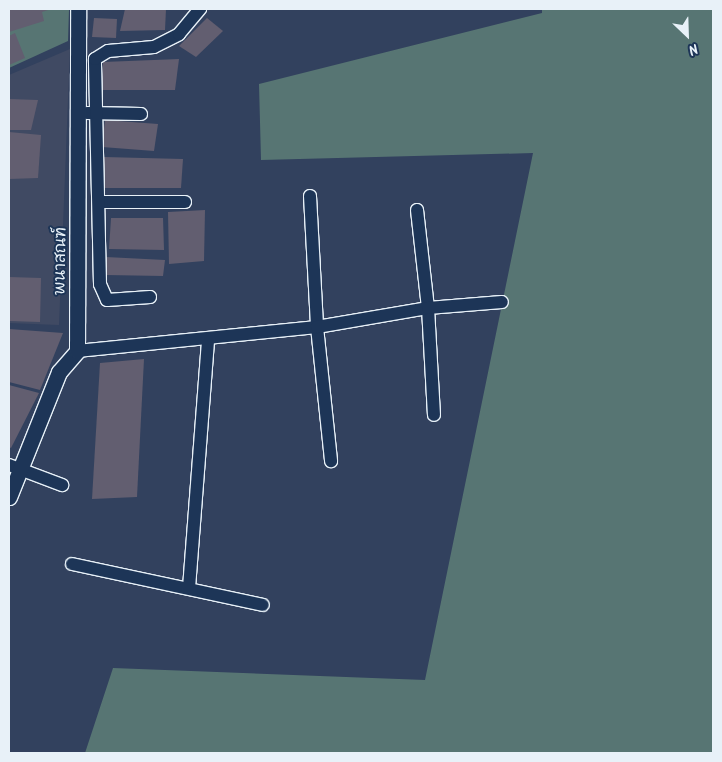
<!DOCTYPE html>
<html>
<head>
<meta charset="utf-8">
<style>
  body { margin:0 }
  #map { position:relative; width:722px; height:762px; overflow:hidden; background:#32415e; font-family:Kalam,"Playpen Sans Thai",sans-serif }
  div>[style] { position:absolute }
  .built>* { inset:0; background:#404a63 }
  .green>* { inset:0; background:#577573 }
  .building>* { inset:0; background:#625e70 }
  .roads { filter:drop-shadow(1px 0 #e8f1f8) drop-shadow(-1px 0 #e8f1f8) drop-shadow(0 1px #e8f1f8) drop-shadow(0 -1px #e8f1f8) }
  .minor>* { height:12px; margin:-6px; padding:0 6px; transform-origin:6px; border-radius:6px; background:#1d3557 }
  .tertiary>* { height:15px; margin:-7.5px; padding:0 7.5px; transform-origin:7.5px; border-radius:7.5px; background:#1d3557 }
  span { translate:-50% -50%; white-space:nowrap; text-align:center; line-height:1.15; -webkit-text-stroke:4px #1d3557; paint-order:stroke }
  .street-label { font-size:16px; color:#e8f1f8 }
  .frame { position:absolute; inset:0; border:10px solid #e8f1f8; pointer-events:none }
  .north { position:absolute; left:662px; top:10px; width:50px; height:50px; -webkit-text-stroke:4px #1d3557; paint-order:stroke; rotate:156deg; font-size:14px; font-weight:700; line-height:20px; text-align:center; color:#e8f1f8 }
  .north::after { content:''; display:block; margin:auto; width:18px; height:22px; background:#e8f1f8; clip-path:polygon(50% 0,100% 100%,50% 72%,0 100%) }
</style>
</head>
<body>
<div id="map">
  <div class="built">
    <div style="clip-path:polygon(70px 49px,59px 325px,9px 323px,9px 75px)"></div>
  </div>
  <div class="green">
    <div style="clip-path:polygon(9px 9px,69px 9px,68px 41px,9px 68px)"></div>
    <div style="clip-path:polygon(542px 9px,713px 9px,713px 753px,85px 753px,113px 668px,425px 680px,533px 153px,261px 160px,259px 84px,542px 13px)"></div>
  </div>
  <div class="building">
    <div style="clip-path:polygon(9px 9px,51px 9px,42px 12px,44px 21px,9px 32px)"></div>
    <div style="clip-path:polygon(125px 9px,166px 9px,165px 30px,120px 31px)"></div>
    <div style="clip-path:polygon(94px 18px,117px 19px,116px 38px,92px 37px)"></div>
    <div style="clip-path:polygon(207px 18px,223px 31px,196px 57px,179px 46px)"></div>
    <div style="clip-path:polygon(15px 33px,25px 58px,9px 65px,9px 36px)"></div>
    <div style="clip-path:polygon(179px 59px,175px 90px,101px 90px,103px 62px)"></div>
    <div style="clip-path:polygon(9px 99px,38px 100px,31px 130px,9px 130px)"></div>
    <div style="clip-path:polygon(105px 120px,158px 124px,154px 151px,102px 147px)"></div>
    <div style="clip-path:polygon(9px 132px,41px 135px,38px 178px,9px 179px)"></div>
    <div style="clip-path:polygon(104px 157px,183px 159px,181px 188px,102px 188px)"></div>
    <div style="clip-path:polygon(205px 210px,204px 261px,169px 264px,168px 212px)"></div>
    <div style="clip-path:polygon(111px 218px,163px 218px,164px 250px,109px 249px)"></div>
    <div style="clip-path:polygon(106px 257px,165px 260px,163px 276px,106px 275px)"></div>
    <div style="clip-path:polygon(9px 277px,41px 278px,40px 322px,9px 321px)"></div>
    <div style="clip-path:polygon(9px 329px,63px 333px,40px 390px,9px 382px)"></div>
    <div style="clip-path:polygon(144px 359px,137px 497px,92px 499px,100px 363px)"></div>
    <div style="clip-path:polygon(9px 385px,39px 393px,11px 448px,9px 447px)"></div>
  </div>
  <div class="roads">
    <div class="minor">
      <div style="left:87px;top:113px;width:54px;rotate:1.1deg"></div>
      <div style="left:310px;top:196px;width:131px;rotate:86.9deg"></div>
      <div style="left:317px;top:327px;width:135px;rotate:84deg"></div>
      <div style="left:100px;top:202px;width:85px"></div>
      <div style="left:417px;top:210px;width:99px;rotate:83.6deg"></div>
      <div style="left:428px;top:308px;width:107px;rotate:86.8deg"></div>
      <div style="left:150px;top:297px;width:43px;rotate:176deg"></div>
      <div style="left:107px;top:300px;width:17px;rotate:-114deg"></div>
      <div style="left:100px;top:284px;width:225px;rotate:-91.3deg"></div>
      <div style="left:95px;top:59px;width:15px;rotate:-32deg"></div>
      <div style="left:108px;top:51px;width:46px;rotate:-5deg"></div>
      <div style="left:154px;top:47px;width:28px;rotate:-27deg"></div>
      <div style="left:179px;top:34px;width:33px;rotate:-50deg"></div>
      <div style="left:77px;top:351px;width:241px;rotate:-5.7deg"></div>
      <div style="left:317px;top:327px;width:113px;rotate:-9.7deg"></div>
      <div style="left:428px;top:308px;width:74px;rotate:-4.6deg"></div>
      <div style="left:9px;top:465px;width:57px;rotate:20.7deg"></div>
      <div style="left:72px;top:564px;width:195px;rotate:12.1deg"></div>
      <div style="left:189px;top:588px;width:250px;rotate:-85.6deg"></div>
    </div>
    <div class="tertiary">
      <div style="left:9px;top:497px;width:135px;rotate:-68.2deg"></div>
      <div style="left:59px;top:372px;width:28px;rotate:-49deg"></div>
      <div style="left:77px;top:351px;width:342px;rotate:-89.8deg"></div>
    </div>
  </div>
  <div class="street-label">
    <span style="left:61px;top:261px;rotate:-89deg">พนาสณฑ์</span>
  </div>
  <div class="frame"></div>
  <div class="north">N</div>
</div>
</body>
</html>
